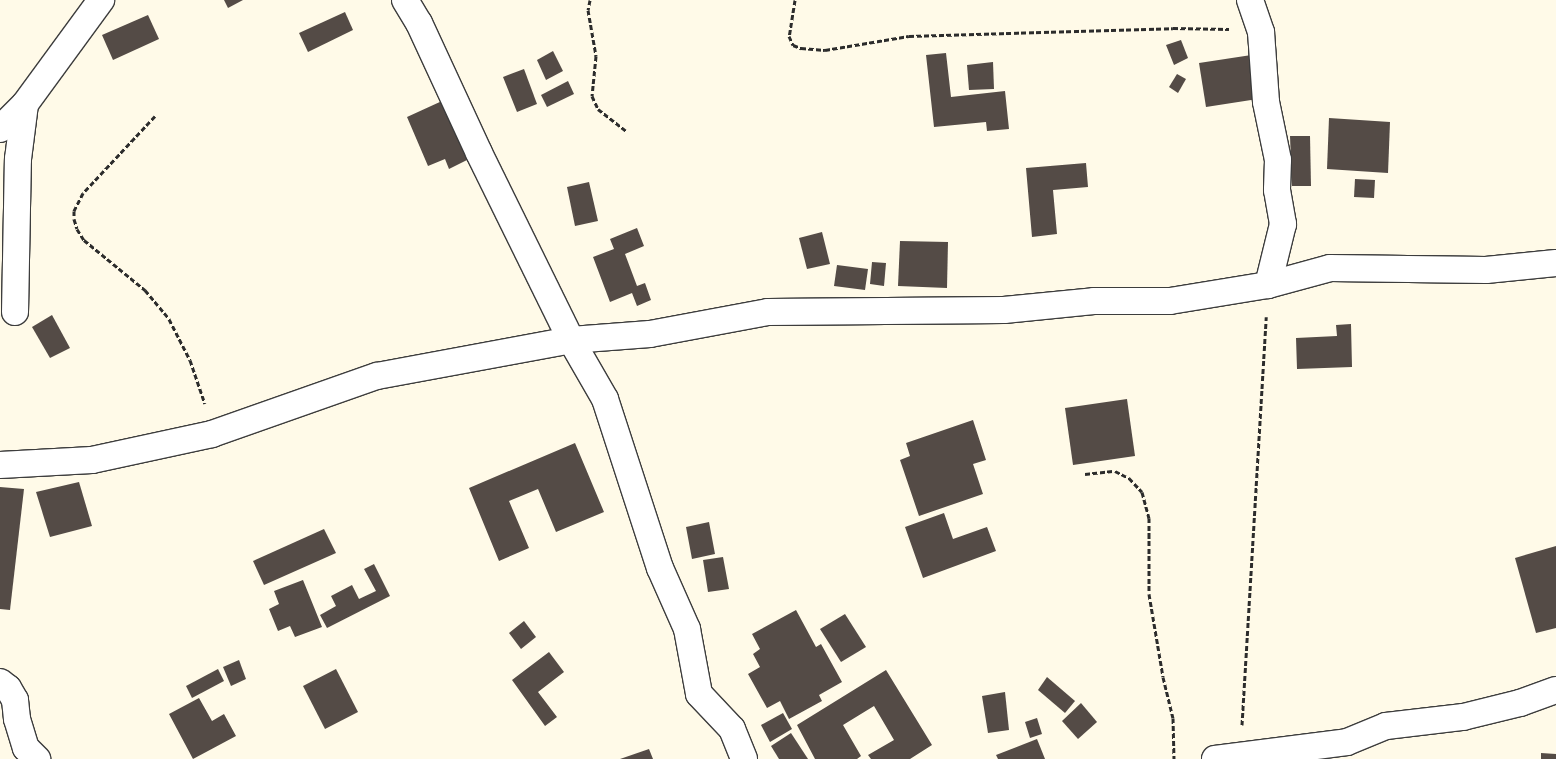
<!DOCTYPE html>
<html>
<head>
<meta charset="utf-8">
<style>
  body { margin:0 }
  #map { position:relative; width:1556px; height:759px; overflow:hidden; background:#fffae8; font-family:"Roboto Serif",serif }
  div>[style] { position:absolute }
  .building>* { inset:0; background:#544b46 }
  .path>* { height:3px; margin-top:-1.5px; transform-origin:0; background:repeating-linear-gradient(90deg,#2c2c2c 0 5px,transparent 0 7.5px) }
  .roads { filter:drop-shadow(1px 0 #3d3d3d) drop-shadow(-1px 0 #3d3d3d) drop-shadow(0 1px #3d3d3d) drop-shadow(0 -1px #3d3d3d) }
  .minor>* { height:26px; margin:-13px; padding:0 13px; transform-origin:13px; border-radius:13px; background:#fff }
  span { translate:-50% -50%; white-space:nowrap; text-align:center; line-height:1.15; -webkit-text-stroke:5px #fff; paint-order:stroke }
</style>
</head>
<body>
<div id="map">
  <div class="building">
    <div style="clip-path:polygon(224px 0,243px 0,228px 8px)"></div>
    <div style="clip-path:polygon(345px 12px,353px 30px,308px 52px,299px 33px)"></div>
    <div style="clip-path:polygon(148px 15px,159px 39px,113px 60px,102px 35px)"></div>
    <div style="clip-path:polygon(1181px 40px,1188px 58px,1174px 65px,1166px 45px)"></div>
    <div style="clip-path:polygon(553px 51px,563px 71px,546px 80px,537px 60px)"></div>
    <div style="clip-path:polygon(946px 53px,951px 97px,1005px 91px,1009px 129px,987px 131px,986px 122px,934px 127px,926px 55px)"></div>
    <div style="clip-path:polygon(1258px 54px,1264px 98px,1206px 107px,1199px 63px)"></div>
    <div style="clip-path:polygon(993px 62px,994px 89px,969px 90px,967px 65px)"></div>
    <div style="clip-path:polygon(524px 69px,537px 104px,517px 112px,503px 77px)"></div>
    <div style="clip-path:polygon(1177px 74px,1186px 79px,1178px 93px,1169px 87px)"></div>
    <div style="clip-path:polygon(568px 81px,574px 94px,547px 107px,541px 95px)"></div>
    <div style="clip-path:polygon(442px 101px,467px 160px,449px 169px,445px 159px,428px 166px,407px 117px)"></div>
    <div style="clip-path:polygon(1329px 118px,1390px 122px,1388px 173px,1327px 169px)"></div>
    <div style="clip-path:polygon(1290px 136px,1310px 136px,1311px 186px,1292px 186px)"></div>
    <div style="clip-path:polygon(1086px 163px,1088px 187px,1053px 190px,1057px 234px,1032px 237px,1026px 168px)"></div>
    <div style="clip-path:polygon(1355px 179px,1375px 180px,1374px 198px,1354px 197px)"></div>
    <div style="clip-path:polygon(589px 182px,598px 221px,575px 226px,567px 187px)"></div>
    <div style="clip-path:polygon(637px 228px,644px 246px,625px 254px,637px 286px,645px 283px,651px 300px,637px 306px,632px 293px,610px 302px,593px 257px,614px 249px,610px 239px)"></div>
    <div style="clip-path:polygon(822px 232px,830px 264px,807px 269px,799px 238px)"></div>
    <div style="clip-path:polygon(900px 241px,948px 242px,947px 288px,898px 286px)"></div>
    <div style="clip-path:polygon(872px 262px,886px 263px,884px 286px,870px 284px)"></div>
    <div style="clip-path:polygon(837px 265px,868px 269px,865px 290px,834px 286px)"></div>
    <div style="clip-path:polygon(52px 315px,70px 348px,50px 358px,32px 327px)"></div>
    <div style="clip-path:polygon(1351px 324px,1352px 367px,1297px 369px,1296px 338px,1337px 336px,1336px 325px)"></div>
    <div style="clip-path:polygon(1127px 399px,1135px 456px,1073px 465px,1065px 408px)"></div>
    <div style="clip-path:polygon(973px 420px,986px 460px,973px 464px,983px 494px,919px 516px,900px 460px,910px 456px,906px 443px)"></div>
    <div style="clip-path:polygon(575px 443px,604px 512px,556px 532px,538px 489px,509px 501px,529px 548px,499px 561px,469px 488px)"></div>
    <div style="clip-path:polygon(79px 482px,92px 526px,50px 537px,36px 492px)"></div>
    <div style="clip-path:polygon(0 487px,24px 489px,10px 610px,0 609px)"></div>
    <div style="clip-path:polygon(944px 513px,953px 539px,987px 527px,996px 551px,923px 578px,905px 527px)"></div>
    <div style="clip-path:polygon(709px 522px,715px 554px,692px 559px,686px 527px)"></div>
    <div style="clip-path:polygon(324px 529px,336px 553px,264px 585px,253px 561px)"></div>
    <div style="clip-path:polygon(1556px 546px,1556px 628px,1536px 633px,1515px 558px)"></div>
    <div style="clip-path:polygon(723px 557px,729px 589px,708px 592px,703px 560px)"></div>
    <div style="clip-path:polygon(374px 564px,390px 596px,327px 628px,320px 615px,336px 606px,331px 596px,352px 585px,359px 599px,376px 591px,364px 569px)"></div>
    <div style="clip-path:polygon(303px 580px,322px 627px,295px 637px,290px 626px,278px 631px,269px 609px,279px 604px,274px 591px)"></div>
    <div style="clip-path:polygon(796px 610px,816px 647px,821px 644px,842px 682px,819px 695px,822px 701px,789px 719px,780px 701px,767px 708px,748px 674px,760px 667px,753px 654px,760px 649px,752px 634px)"></div>
    <div style="clip-path:polygon(845px 614px,866px 647px,841px 662px,820px 629px)"></div>
    <div style="clip-path:polygon(524px 621px,536px 637px,521px 649px,509px 633px)"></div>
    <div style="clip-path:polygon(549px 652px,564px 672px,538px 692px,557px 717px,545px 726px,512px 680px)"></div>
    <div style="clip-path:polygon(239px 660px,246px 679px,231px 686px,223px 667px)"></div>
    <div style="clip-path:polygon(218px 669px,224px 681px,192px 698px,186px 686px)"></div>
    <div style="clip-path:polygon(336px 669px,358px 712px,325px 729px,303px 686px)"></div>
    <div style="clip-path:polygon(886px 670px,932px 745px,910px 759px,871px 759px,868px 755px,894px 740px,874px 706px,843px 725px,861px 756px,857px 759px,815px 759px,797px 725px)"></div>
    <div style="clip-path:polygon(1047px 677px,1075px 701px,1065px 713px,1038px 690px)"></div>
    <div style="clip-path:polygon(1005px 692px,1009px 730px,988px 733px,982px 696px)"></div>
    <div style="clip-path:polygon(199px 698px,212px 721px,224px 714px,236px 736px,193px 759px,169px 714px)"></div>
    <div style="clip-path:polygon(1081px 703px,1097px 722px,1078px 739px,1062px 721px)"></div>
    <div style="clip-path:polygon(783px 713px,792px 729px,770px 742px,761px 725px)"></div>
    <div style="clip-path:polygon(1037px 718px,1042px 734px,1030px 738px,1025px 722px)"></div>
    <div style="clip-path:polygon(791px 733px,808px 759px,779px 759px,771px 746px)"></div>
    <div style="clip-path:polygon(1037px 739px,1045px 759px,998px 759px,996px 755px)"></div>
    <div style="clip-path:polygon(649px 749px,653px 759px,620px 759px)"></div>
    <div style="clip-path:polygon(1541px 753px,1556px 754px,1556px 759px,1541px 759px)"></div>
  </div>
  <div class="path">
    <div style="left:590px;top:0;width:10px;rotate:101deg"></div>
    <div style="left:588px;top:10px;width:47px;rotate:80.1deg"></div>
    <div style="left:596px;top:56px;width:40px;rotate:95.7deg"></div>
    <div style="left:592px;top:96px;width:14px;rotate:65deg"></div>
    <div style="left:598px;top:109px;width:36px;rotate:38deg"></div>
    <div style="left:795px;top:0;width:36px;rotate:99deg"></div>
    <div style="left:789px;top:36px;width:10px;rotate:66deg"></div>
    <div style="left:793px;top:45px;width:9px;rotate:21deg"></div>
    <div style="left:801px;top:48px;width:24px;rotate:5deg"></div>
    <div style="left:825px;top:50px;width:85px;rotate:-9.5deg"></div>
    <div style="left:909px;top:36px;width:264px;rotate:-1.7deg"></div>
    <div style="left:1173px;top:28px;width:56px;rotate:1deg"></div>
    <div style="left:155px;top:116px;width:105px;rotate:133.1deg"></div>
    <div style="left:83px;top:193px;width:20px;rotate:117deg"></div>
    <div style="left:74px;top:211px;width:8px;rotate:90deg"></div>
    <div style="left:74px;top:219px;width:10px;rotate:73deg"></div>
    <div style="left:77px;top:229px;width:13px;rotate:58deg"></div>
    <div style="left:84px;top:240px;width:79px;rotate:39.3deg"></div>
    <div style="left:145px;top:290px;width:38px;rotate:50deg"></div>
    <div style="left:169px;top:319px;width:46px;rotate:62.9deg"></div>
    <div style="left:190px;top:360px;width:46px;rotate:71.2deg"></div>
    <div style="left:1085px;top:474px;width:30px;rotate:-6deg"></div>
    <div style="left:1115px;top:471px;width:16px;rotate:27deg"></div>
    <div style="left:1129px;top:478px;width:19px;rotate:47deg"></div>
    <div style="left:1142px;top:492px;width:27px;rotate:75deg"></div>
    <div style="left:1149px;top:518px;width:76px;rotate:90deg"></div>
    <div style="left:1149px;top:594px;width:84px;rotate:80.4deg"></div>
    <div style="left:1163px;top:677px;width:42px;rotate:76.3deg"></div>
    <div style="left:1173px;top:718px;width:41px;rotate:88.6deg"></div>
    <div style="left:1242px;top:725px;width:409px;rotate:-86.6deg"></div>
  </div>
  <div class="roads">
    <div class="minor">
      <div style="left:405px;top:0;width:27px;rotate:59deg"></div>
      <div style="left:419px;top:23px;width:143px;rotate:65.2deg"></div>
      <div style="left:479px;top:153px;width:208px;rotate:63.8deg"></div>
      <div style="left:571px;top:340px;width:68px;rotate:60deg"></div>
      <div style="left:605px;top:399px;width:178px;rotate:72deg"></div>
      <div style="left:660px;top:568px;width:67px;rotate:66.1deg"></div>
      <div style="left:687px;top:629px;width:66px;rotate:79.5deg"></div>
      <div style="left:699px;top:694px;width:48px;rotate:46.7deg"></div>
      <div style="left:732px;top:729px;width:32px;rotate:68deg"></div>
      <div style="left:1250px;top:0;width:34px;rotate:71deg"></div>
      <div style="left:1261px;top:32px;width:70px;rotate:85.9deg"></div>
      <div style="left:1266px;top:102px;width:59px;rotate:78.3deg"></div>
      <div style="left:1278px;top:160px;width:30px;rotate:92deg"></div>
      <div style="left:1277px;top:190px;width:35px;rotate:80deg"></div>
      <div style="left:1283px;top:224px;width:63px;rotate:103.8deg"></div>
      <div style="left:0;top:129px;width:35px;rotate:-45deg"></div>
      <div style="left:25px;top:104px;width:129px;rotate:-53.8deg"></div>
      <div style="left:15px;top:312px;width:153px;rotate:-88.9deg"></div>
      <div style="left:18px;top:159px;width:55px;rotate:-82.7deg"></div>
      <div style="left:0;top:465px;width:92px;rotate:-3.1deg"></div>
      <div style="left:92px;top:460px;width:123px;rotate:-12.2deg"></div>
      <div style="left:212px;top:434px;width:175px;rotate:-19.4deg"></div>
      <div style="left:377px;top:376px;width:197px;rotate:-10.5deg"></div>
      <div style="left:571px;top:340px;width:79px;rotate:-4.3deg"></div>
      <div style="left:650px;top:334px;width:120px;rotate:-10.6deg"></div>
      <div style="left:768px;top:312px;width:236px;rotate:-0.5deg"></div>
      <div style="left:1004px;top:310px;width:90px;rotate:-5.7deg"></div>
      <div style="left:1094px;top:301px;width:76px"></div>
      <div style="left:1170px;top:301px;width:99px;rotate:-9.3deg"></div>
      <div style="left:1268px;top:285px;width:64px;rotate:-15.3deg"></div>
      <div style="left:1330px;top:268px;width:156px;rotate:0.7deg"></div>
      <div style="left:1486px;top:270px;width:70px;rotate:-5.7deg"></div>
      <div style="left:0;top:682px;width:10px;rotate:37deg"></div>
      <div style="left:8px;top:688px;width:14px;rotate:60deg"></div>
      <div style="left:15px;top:700px;width:19px;rotate:84deg"></div>
      <div style="left:17px;top:719px;width:30px;rotate:73deg"></div>
      <div style="left:26px;top:748px;width:16px;rotate:45deg"></div>
      <div style="left:1215px;top:759px;width:133px;rotate:-7.3deg"></div>
      <div style="left:1347px;top:742px;width:42px;rotate:-22.3deg"></div>
      <div style="left:1386px;top:726px;width:78px;rotate:-6.7deg"></div>
      <div style="left:1463px;top:717px;width:59px;rotate:-13.8deg"></div>
      <div style="left:1520px;top:703px;width:38px;rotate:-20deg"></div>
    </div>
  </div>
</div>
</body>
</html>
